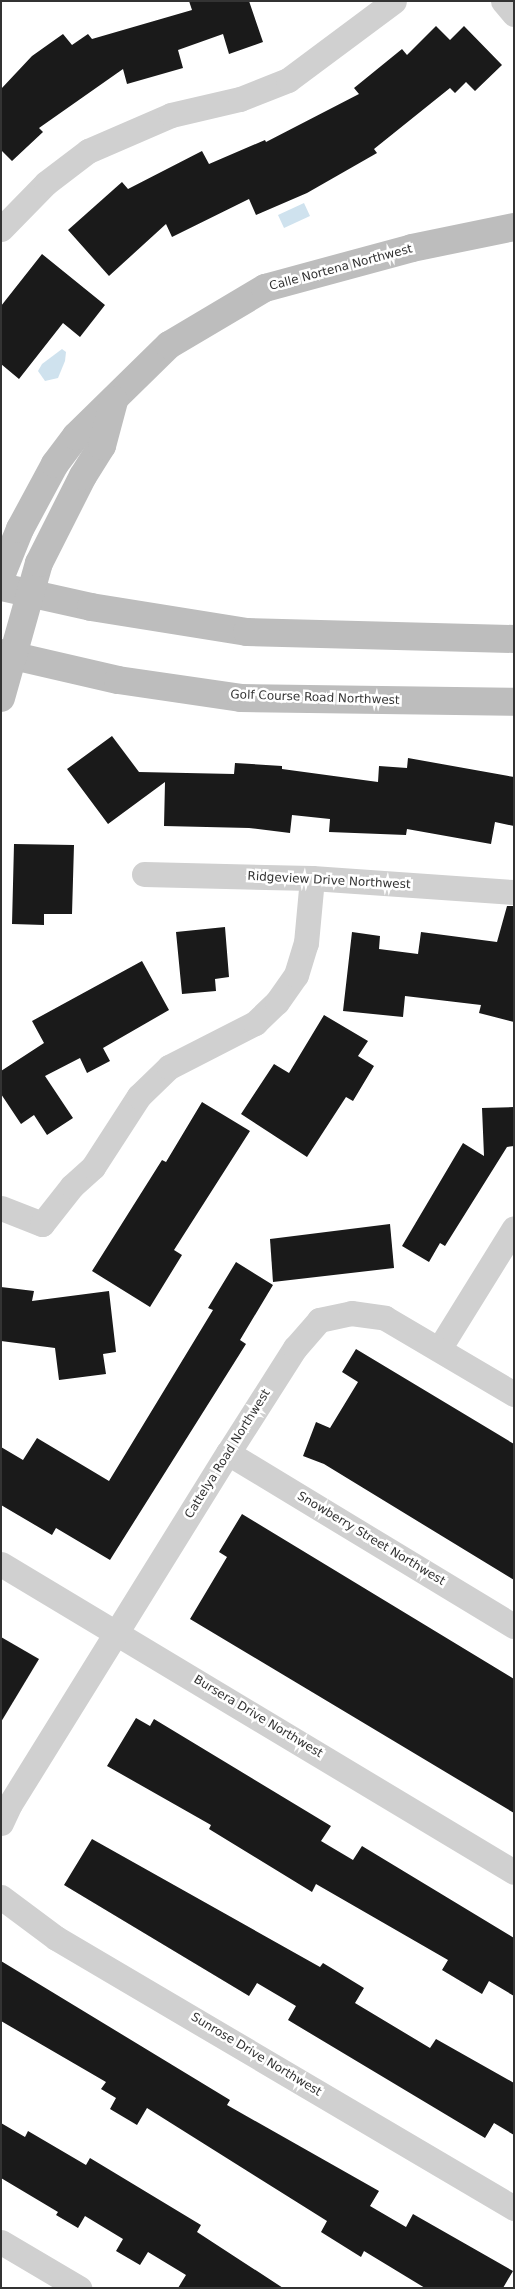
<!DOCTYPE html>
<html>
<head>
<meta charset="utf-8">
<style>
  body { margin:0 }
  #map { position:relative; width:515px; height:2289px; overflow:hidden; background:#fff; font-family:"DejaVu Sans",sans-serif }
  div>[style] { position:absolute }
  .water>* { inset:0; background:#cfe2ee }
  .building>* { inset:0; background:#1a1a1a }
  .street>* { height:25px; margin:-12.5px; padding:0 12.5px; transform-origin:12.5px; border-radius:12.5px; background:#d0d0d0 }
  .secondary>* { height:28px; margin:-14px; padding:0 14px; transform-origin:14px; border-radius:14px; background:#bdbdbd }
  span { translate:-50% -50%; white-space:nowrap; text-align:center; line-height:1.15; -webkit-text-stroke:5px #fff; paint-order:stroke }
  .street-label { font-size:12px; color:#333 }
  .frame { position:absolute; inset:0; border:2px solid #333; pointer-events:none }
</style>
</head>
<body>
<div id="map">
  <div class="water">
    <div style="clip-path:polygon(304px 203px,310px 216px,284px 228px,278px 215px)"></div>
    <div style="clip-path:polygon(62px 349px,66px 352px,65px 361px,58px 378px,45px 381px,38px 371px,42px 364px)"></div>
  </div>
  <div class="building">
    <div style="clip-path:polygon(189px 1px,249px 1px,263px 42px,229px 54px,223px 34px,178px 50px,183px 68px,127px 84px,123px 69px,39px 128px,43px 132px,12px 161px,1px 150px,1px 89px,32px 56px,63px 34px,72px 45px,88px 34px,92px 39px,192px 10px)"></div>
    <div style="clip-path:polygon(436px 26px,450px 40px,464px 26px,502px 65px,475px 91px,466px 82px,455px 93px,450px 88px,374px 149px,377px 153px,307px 193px,256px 215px,249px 199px,172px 237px,166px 224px,109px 276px,68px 230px,122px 182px,128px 189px,202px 151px,209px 164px,265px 140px,266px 142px,359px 94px,354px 88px,402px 49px,407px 55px)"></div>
    <div style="clip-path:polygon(42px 254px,105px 305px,80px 337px,63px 323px,19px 379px,1px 364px,1px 306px)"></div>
    <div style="clip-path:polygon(112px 736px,139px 772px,234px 774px,235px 763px,282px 766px,282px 769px,378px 782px,379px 766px,407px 768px,408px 758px,514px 777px,514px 826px,495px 822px,491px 844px,407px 829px,406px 835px,329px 832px,330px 819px,292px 815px,290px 833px,249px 828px,164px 826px,165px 782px,108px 824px,67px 769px)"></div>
    <div style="clip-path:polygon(14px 844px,74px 845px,72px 914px,44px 914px,44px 925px,12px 924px)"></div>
    <div style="clip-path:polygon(507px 906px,514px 906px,514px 1022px,479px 1013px,481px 1005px,405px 996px,403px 1017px,343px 1011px,352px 932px,380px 936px,379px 949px,418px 954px,421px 932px,497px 942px)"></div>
    <div style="clip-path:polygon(225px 927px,229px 977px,215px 979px,216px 991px,182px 994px,176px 932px)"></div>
    <div style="clip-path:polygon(142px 961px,169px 1010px,103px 1048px,110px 1061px,87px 1073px,80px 1058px,45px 1076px,73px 1118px,47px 1135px,34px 1115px,21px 1124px,1px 1094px,1px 1071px,44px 1043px,32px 1021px)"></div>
    <div style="clip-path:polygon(324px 1015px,368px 1041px,358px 1056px,374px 1066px,353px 1101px,346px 1097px,307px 1157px,241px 1114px,274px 1064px,289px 1073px)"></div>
    <div style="clip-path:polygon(202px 1102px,250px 1131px,174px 1250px,182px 1255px,150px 1307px,92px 1271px,162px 1160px,166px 1162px)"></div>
    <div style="clip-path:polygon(514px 1107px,514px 1146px,507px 1147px,445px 1246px,440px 1243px,429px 1262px,402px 1246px,463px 1143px,484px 1156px,482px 1108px)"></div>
    <div style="clip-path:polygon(390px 1224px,394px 1268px,273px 1282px,270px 1239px)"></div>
    <div style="clip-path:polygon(236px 1262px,273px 1285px,240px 1340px,246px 1344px,110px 1560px,56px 1528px,52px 1535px,1px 1505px,1px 1447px,23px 1460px,37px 1438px,109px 1481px,213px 1310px,208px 1308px)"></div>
    <div style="clip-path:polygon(1px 1287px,34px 1291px,32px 1301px,109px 1291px,116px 1352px,103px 1354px,106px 1374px,59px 1380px,55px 1348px,1px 1341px)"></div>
    <div style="clip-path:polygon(356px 1349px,514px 1444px,514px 1580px,324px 1464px,303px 1456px,316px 1422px,330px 1428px,358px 1382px,342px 1372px)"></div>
    <div style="clip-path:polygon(242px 1514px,514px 1679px,514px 1813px,190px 1619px,227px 1557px,219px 1552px)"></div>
    <div style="clip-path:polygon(1px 1637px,39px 1659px,1px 1722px)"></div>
    <div style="clip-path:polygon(136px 1718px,150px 1726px,154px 1719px,331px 1826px,321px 1841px,353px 1860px,362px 1846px,514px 1938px,514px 1996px,489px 1981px,482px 1994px,442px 1970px,448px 1960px,316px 1884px,312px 1892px,209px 1829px,211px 1825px,107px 1766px)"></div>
    <div style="clip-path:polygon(92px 1839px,320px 1967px,323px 1963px,364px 1988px,355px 2003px,430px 2048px,436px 2039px,514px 2083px,514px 2135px,494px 2123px,485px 2138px,288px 2020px,296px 2006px,257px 1983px,249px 1996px,64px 1885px)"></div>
    <div style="clip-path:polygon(1px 1961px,230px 2100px,227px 2105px,379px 2191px,370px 2206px,406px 2227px,413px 2214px,513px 2271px,503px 2288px,425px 2288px,364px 2251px,361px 2257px,321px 2232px,327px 2221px,147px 2108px,137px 2125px,110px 2109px,116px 2098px,101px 2089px,106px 2082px,1px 2021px)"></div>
    <div style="clip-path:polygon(1px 2123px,25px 2137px,28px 2131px,86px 2165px,90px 2158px,201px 2225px,197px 2232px,283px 2288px,178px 2288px,186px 2275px,148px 2252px,140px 2265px,116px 2251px,123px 2239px,85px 2216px,78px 2228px,56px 2215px,58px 2212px,1px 2178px)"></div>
  </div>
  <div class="street">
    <div style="left:503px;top:1px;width:17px;rotate:50deg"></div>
    <div style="left:1px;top:229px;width:64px;rotate:-45.6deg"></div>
    <div style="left:46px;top:183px;width:53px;rotate:-37.3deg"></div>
    <div style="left:88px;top:151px;width:90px;rotate:-23.4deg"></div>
    <div style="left:171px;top:115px;width:71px;rotate:-13.1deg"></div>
    <div style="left:240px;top:99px;width:52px;rotate:-21.6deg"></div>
    <div style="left:288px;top:80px;width:132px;rotate:-36.7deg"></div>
    <div style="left:144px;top:874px;width:168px;rotate:1.4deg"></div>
    <div style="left:312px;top:878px;width:202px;rotate:4deg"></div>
    <div style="left:1px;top:1208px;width:44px;rotate:21.3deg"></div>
    <div style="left:42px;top:1224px;width:48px;rotate:-51.7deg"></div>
    <div style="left:72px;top:1186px;width:28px;rotate:-42deg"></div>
    <div style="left:93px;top:1167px;width:85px;rotate:-57.1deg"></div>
    <div style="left:139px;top:1096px;width:42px;rotate:-44deg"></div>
    <div style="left:169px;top:1067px;width:97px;rotate:-27.1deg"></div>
    <div style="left:255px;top:1023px;width:30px;rotate:-44deg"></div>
    <div style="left:277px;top:1002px;width:33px;rotate:-55deg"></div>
    <div style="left:296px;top:975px;width:34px;rotate:-73deg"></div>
    <div style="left:306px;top:943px;width:65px;rotate:-84.7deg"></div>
    <div style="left:439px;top:1349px;width:142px;rotate:-58.2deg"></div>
    <div style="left:228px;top:1453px;width:334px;rotate:31.2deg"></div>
    <div style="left:1px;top:1564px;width:598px;rotate:30.98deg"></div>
    <div style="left:1px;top:1823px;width:21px;rotate:-65deg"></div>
    <div style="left:10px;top:1804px;width:413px;rotate:-58.2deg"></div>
    <div style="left:228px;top:1453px;width:125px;rotate:-57.5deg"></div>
    <div style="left:295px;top:1348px;width:37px;rotate:-49deg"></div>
    <div style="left:319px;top:1320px;width:33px;rotate:-12deg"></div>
    <div style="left:351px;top:1313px;width:34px;rotate:8deg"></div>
    <div style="left:385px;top:1318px;width:150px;rotate:30.5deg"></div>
    <div style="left:1px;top:1897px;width:69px;rotate:36.7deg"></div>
    <div style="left:56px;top:1938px;width:532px;rotate:30.52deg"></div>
    <div style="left:1px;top:2242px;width:91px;rotate:30.5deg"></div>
  </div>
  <div class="secondary">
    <div style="left:1px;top:576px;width:51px;rotate:-68deg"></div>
    <div style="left:20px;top:529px;width:74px;rotate:-61.7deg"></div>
    <div style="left:55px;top:464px;width:35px;rotate:-53deg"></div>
    <div style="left:76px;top:436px;width:130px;rotate:-44.4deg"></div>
    <div style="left:169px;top:345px;width:112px;rotate:-30.7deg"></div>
    <div style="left:265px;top:288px;width:152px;rotate:-15.2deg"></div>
    <div style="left:412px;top:248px;width:104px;rotate:-11.6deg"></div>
    <div style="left:1px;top:587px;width:92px;rotate:12.5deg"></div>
    <div style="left:91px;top:607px;width:158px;rotate:9.1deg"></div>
    <div style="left:247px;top:632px;width:267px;rotate:1.5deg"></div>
    <div style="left:1px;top:653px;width:120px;rotate:13deg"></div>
    <div style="left:118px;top:680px;width:124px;rotate:8.3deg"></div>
    <div style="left:241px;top:698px;width:273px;rotate:0.8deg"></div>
    <div style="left:1px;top:698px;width:140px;rotate:-74.3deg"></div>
    <div style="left:39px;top:563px;width:97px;rotate:-63.2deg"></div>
    <div style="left:83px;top:476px;width:36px;rotate:-58deg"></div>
    <div style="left:102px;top:446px;width:47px;rotate:-75.1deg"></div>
  </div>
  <div class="street-label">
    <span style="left:341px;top:268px;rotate:-15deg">Calle Nortena Northwest</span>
    <span style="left:315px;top:698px;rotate:2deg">Golf Course Road Northwest</span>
    <span style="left:329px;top:881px;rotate:3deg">Ridgeview Drive Northwest</span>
    <span style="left:228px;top:1454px;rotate:-58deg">Cattelya Road Northwest</span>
    <span style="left:371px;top:1539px;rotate:31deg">Snowberry Street Northwest</span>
    <span style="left:258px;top:1717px;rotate:31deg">Bursera Drive Northwest</span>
    <span style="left:256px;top:2055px;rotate:31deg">Sunrose Drive Northwest</span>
  </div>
  <div class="frame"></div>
</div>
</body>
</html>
